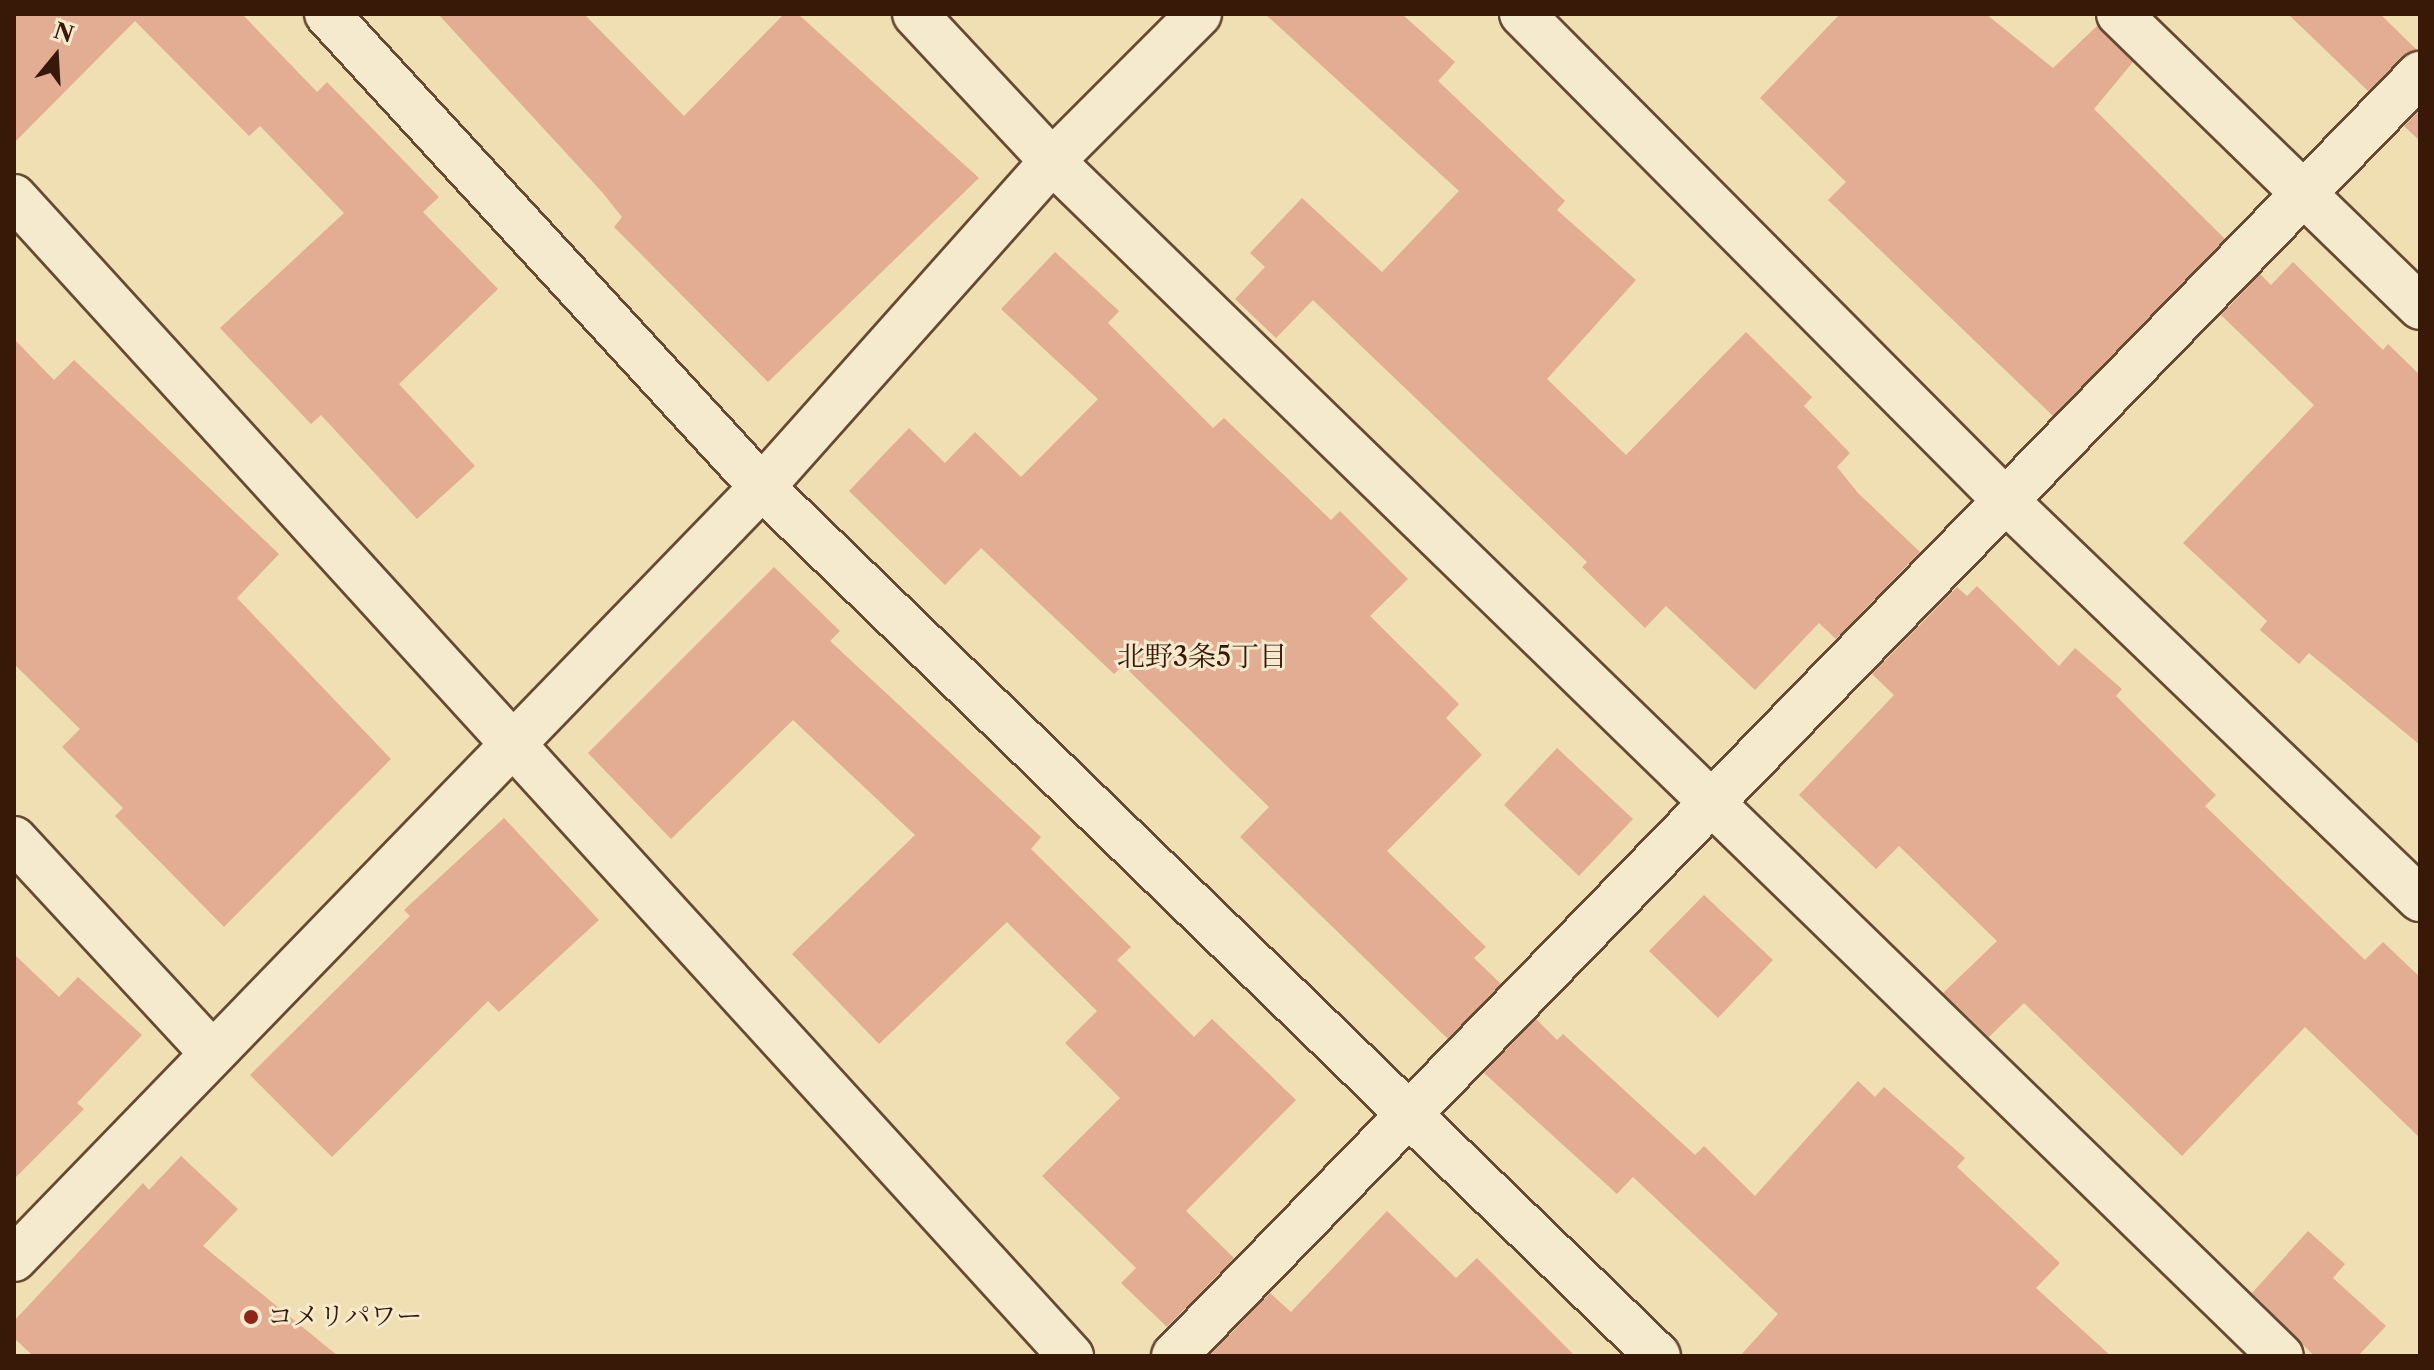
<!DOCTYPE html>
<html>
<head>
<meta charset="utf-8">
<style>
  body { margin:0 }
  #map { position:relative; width:2434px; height:1370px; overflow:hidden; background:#f0dfb3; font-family:"Libre Caslon Text","Noto Serif JP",serif }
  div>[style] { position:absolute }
  .building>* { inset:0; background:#e2ad92 }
  .roads { filter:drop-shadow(2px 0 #664a32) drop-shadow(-2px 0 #664a32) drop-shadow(0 2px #664a32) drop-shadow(0 -2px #664a32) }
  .minor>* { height:44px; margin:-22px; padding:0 22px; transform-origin:22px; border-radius:22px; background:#f5eace }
  .dots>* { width:22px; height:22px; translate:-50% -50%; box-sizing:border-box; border:4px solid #f5eace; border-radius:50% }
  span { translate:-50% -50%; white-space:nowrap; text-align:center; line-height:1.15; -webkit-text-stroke:6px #f5eace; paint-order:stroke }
  .poi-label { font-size:26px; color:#381807 }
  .left { translate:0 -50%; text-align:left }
  .neighbourhood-label { font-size:28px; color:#381807 }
  .frame { position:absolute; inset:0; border:16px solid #381807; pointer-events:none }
  .north { position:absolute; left:16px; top:16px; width:80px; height:80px; -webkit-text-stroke:6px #f5eace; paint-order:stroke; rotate:18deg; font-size:22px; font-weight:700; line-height:32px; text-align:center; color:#381807 }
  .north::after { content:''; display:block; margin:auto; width:28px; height:36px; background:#381807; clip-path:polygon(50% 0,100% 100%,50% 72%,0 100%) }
</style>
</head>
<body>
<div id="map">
  <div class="building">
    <div style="clip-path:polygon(14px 14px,242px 14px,317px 92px,327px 82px,439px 197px,423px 212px,498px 289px,399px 384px,475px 466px,417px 519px,321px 415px,311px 424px,220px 328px,344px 213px,260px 126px,249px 136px,135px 21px,14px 143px)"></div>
    <div style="clip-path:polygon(438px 14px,584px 14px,684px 116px,784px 14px,798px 14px,979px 178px,768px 382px,614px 227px,622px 217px,602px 192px)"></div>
    <div style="clip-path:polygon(1265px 14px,1402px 14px,1455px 62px,1438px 81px,1565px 201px,1557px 210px,1636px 280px,1547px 379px,1626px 455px,1746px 332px,1812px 397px,1804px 406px,1850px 453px,1837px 467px,1858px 493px,1920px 552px,1836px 639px,1819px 623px,1755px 690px,1666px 606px,1645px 628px,1582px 567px,1587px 562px,1313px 300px,1276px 338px,1235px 299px,1265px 267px,1250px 253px,1302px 198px,1382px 272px,1459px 191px)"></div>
    <div style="clip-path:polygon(1840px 14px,1986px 14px,2053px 68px,2098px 25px,2133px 62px,2094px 109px,2225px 239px,2053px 416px,1828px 200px,1846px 182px,1760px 98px)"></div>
    <div style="clip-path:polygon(2288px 14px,2380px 14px,2417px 50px,2368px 91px)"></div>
    <div style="clip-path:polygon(2420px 110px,2420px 141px,2404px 126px)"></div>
    <div style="clip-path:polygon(1055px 252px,1119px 311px,1108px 323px,1213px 428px,1224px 418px,1331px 520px,1340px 511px,1408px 579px,1370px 616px,1459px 704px,1446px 718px,1482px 755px,1387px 851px,1486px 947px,1474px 958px,1501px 984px,1448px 1039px,1240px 837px,1269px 807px,1123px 665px,1114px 674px,981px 548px,945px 585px,849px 491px,909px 428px,945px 463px,975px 432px,1021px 477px,1098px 399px,1001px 309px)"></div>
    <div style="clip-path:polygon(2293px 262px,2383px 350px,2388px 344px,2420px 375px,2420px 745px,2309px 653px,2299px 664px,2260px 630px,2267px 621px,2183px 543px,2314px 405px,2221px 315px,2260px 274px,2271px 285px)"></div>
    <div style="clip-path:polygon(14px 339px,54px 380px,74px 360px,279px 554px,237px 598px,391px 759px,224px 927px,115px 816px,123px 808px,62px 747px,80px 729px,14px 664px)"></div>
    <div style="clip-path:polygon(774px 567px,840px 631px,830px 641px,1041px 837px,1031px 849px,1131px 947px,1117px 960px,1194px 1037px,1212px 1019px,1296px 1100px,1186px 1211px,1234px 1258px,1167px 1327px,1121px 1283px,1136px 1268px,1042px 1176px,1120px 1098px,1065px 1043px,1097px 1011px,1007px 922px,879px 1044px,792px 954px,915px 835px,793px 720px,671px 839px,588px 753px)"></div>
    <div style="clip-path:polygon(1977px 586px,2059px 666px,2075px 648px,2122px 689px,2116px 696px,2216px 795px,2205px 806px,2365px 960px,2383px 942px,2420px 977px,2420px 1138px,2305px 1027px,2182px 1156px,2024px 1003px,1989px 1037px,1943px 993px,1997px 941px,1899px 846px,1876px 869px,1799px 795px,1894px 695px,1872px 674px,1957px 587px,1967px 596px)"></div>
    <div style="clip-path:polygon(1557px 748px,1633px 819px,1579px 876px,1504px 805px)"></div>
    <div style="clip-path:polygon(504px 818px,599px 920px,499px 1012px,488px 1001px,332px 1157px,250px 1075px,410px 916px,404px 910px)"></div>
    <div style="clip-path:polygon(1704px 895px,1773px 960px,1718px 1018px,1649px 951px)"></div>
    <div style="clip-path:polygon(14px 954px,59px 997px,78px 977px,142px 1035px,77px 1103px,84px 1109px,14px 1179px)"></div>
    <div style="clip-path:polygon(1536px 1019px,1557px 1040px,1563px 1034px,1695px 1155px,1704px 1146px,1755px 1196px,1858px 1081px,1875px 1097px,1884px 1087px,1965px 1158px,1957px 1167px,2060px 1263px,2036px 1288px,2111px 1356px,1740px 1356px,1778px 1314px,1633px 1177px,1617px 1194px,1484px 1073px)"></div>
    <div style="clip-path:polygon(181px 1156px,238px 1209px,203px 1246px,338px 1356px,33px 1356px,14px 1338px,14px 1321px,143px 1183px,149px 1190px)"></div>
    <div style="clip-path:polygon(1387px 1211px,1456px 1278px,1477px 1258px,1575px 1356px,1209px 1356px,1270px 1293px,1291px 1312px)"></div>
    <div style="clip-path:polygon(2308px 1231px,2345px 1264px,2333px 1278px,2386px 1326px,2358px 1356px,2314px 1356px,2252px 1293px)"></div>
  </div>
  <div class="roads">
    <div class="minor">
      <div style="left:327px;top:14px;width:643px;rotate:47.4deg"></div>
      <div style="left:762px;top:487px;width:1248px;rotate:44.12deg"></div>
      <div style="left:915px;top:14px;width:201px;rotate:47deg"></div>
      <div style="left:1052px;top:161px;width:1714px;rotate:44.2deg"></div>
      <div style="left:1522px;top:14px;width:684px;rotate:45.18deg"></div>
      <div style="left:2004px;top:499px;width:577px;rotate:43.88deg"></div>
      <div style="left:2119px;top:14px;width:420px;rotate:44.2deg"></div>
      <div style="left:14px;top:197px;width:1569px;rotate:47.64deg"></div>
      <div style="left:14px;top:839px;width:292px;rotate:47.2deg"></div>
      <div style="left:14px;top:1259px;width:1075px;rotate:-45.9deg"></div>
      <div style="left:762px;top:487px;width:436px;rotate:-48.3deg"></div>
      <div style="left:1052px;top:161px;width:208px;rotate:-45deg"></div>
      <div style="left:1174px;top:1356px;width:1788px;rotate:-45.82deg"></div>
    </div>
  </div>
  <div class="dots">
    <div style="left:251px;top:1317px;background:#8f2418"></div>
  </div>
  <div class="poi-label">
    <span class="left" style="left:267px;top:1317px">コメリパワー</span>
  </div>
  <div class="neighbourhood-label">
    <span style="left:1202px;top:656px">北野3条5丁目</span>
  </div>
  <div class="frame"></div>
  <div class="north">N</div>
</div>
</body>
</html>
